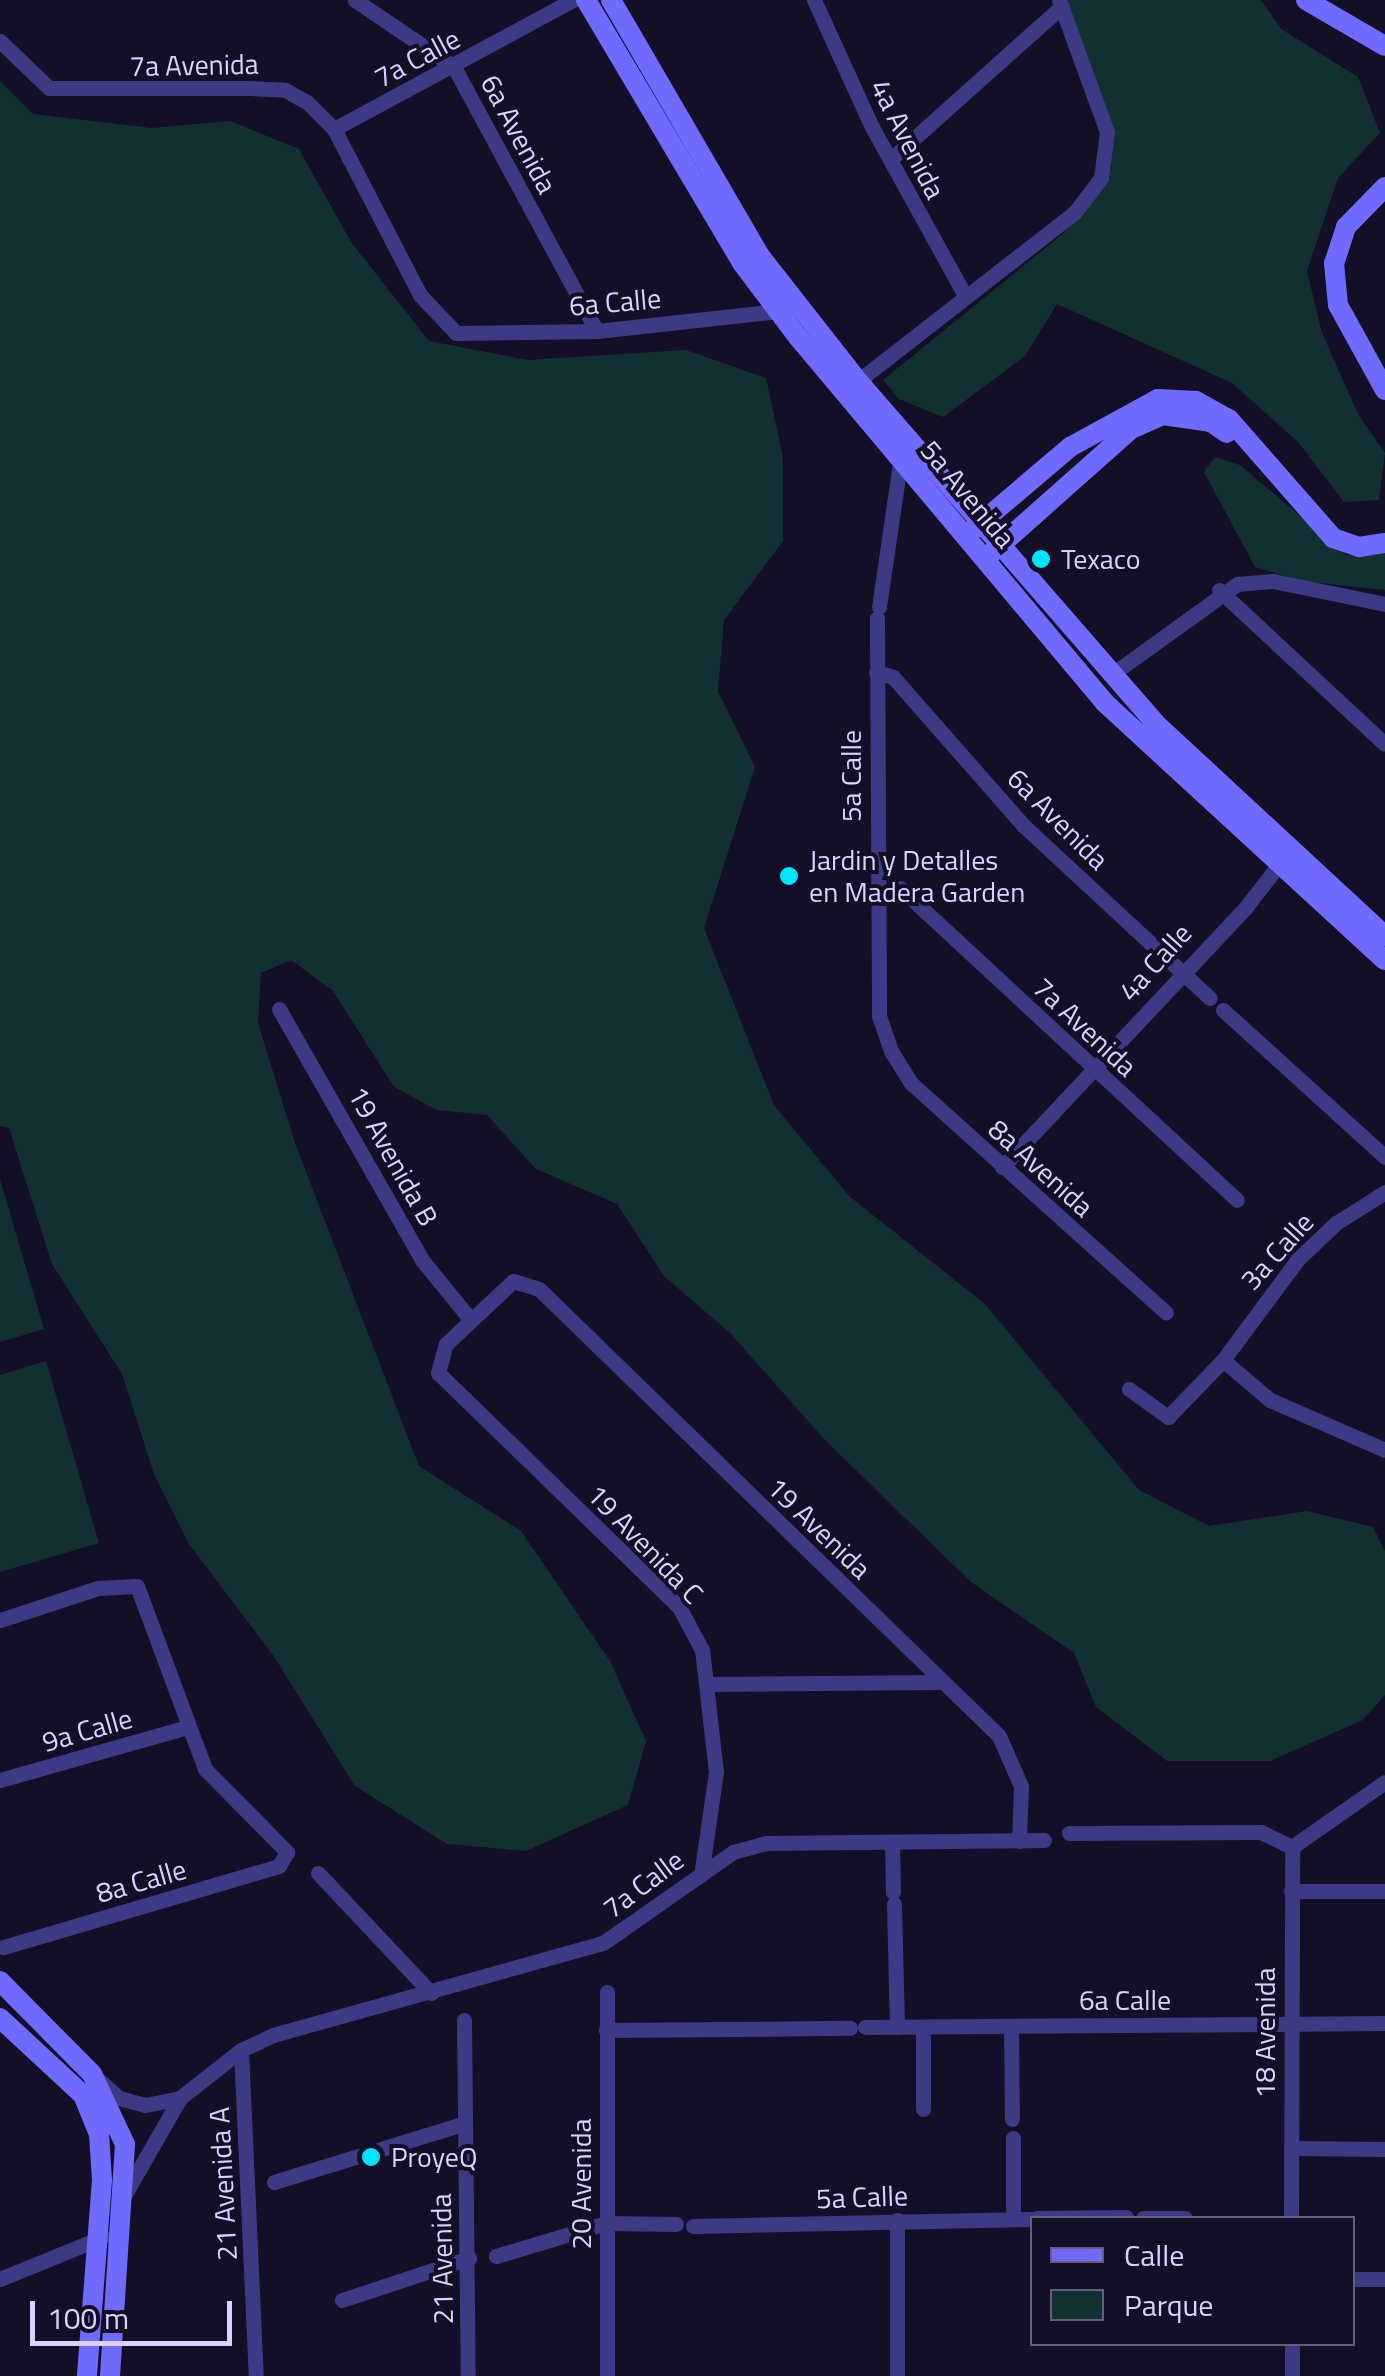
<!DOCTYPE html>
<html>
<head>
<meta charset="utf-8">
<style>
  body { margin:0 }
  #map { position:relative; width:1385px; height:2376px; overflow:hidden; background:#130f26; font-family:"Titillium Web",sans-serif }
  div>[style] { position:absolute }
  .green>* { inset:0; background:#12302f }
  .street>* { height:15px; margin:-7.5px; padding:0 7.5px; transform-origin:7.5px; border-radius:7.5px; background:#3d3a85 }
  .secondary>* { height:20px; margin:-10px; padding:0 10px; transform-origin:10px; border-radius:10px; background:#6f6bff }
  .dots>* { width:28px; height:28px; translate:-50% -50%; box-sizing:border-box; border:5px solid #130f26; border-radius:50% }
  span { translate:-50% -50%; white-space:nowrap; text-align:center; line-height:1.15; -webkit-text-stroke:8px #130f26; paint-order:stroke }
  .street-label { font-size:28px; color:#d9d4ff }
  .poi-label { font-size:28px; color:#d9d4ff }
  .left { translate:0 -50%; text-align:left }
  .legend { position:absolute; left:1030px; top:2216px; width:325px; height:130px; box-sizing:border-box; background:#130f26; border:2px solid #625e7d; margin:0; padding:12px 18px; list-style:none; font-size:30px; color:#d9d4ff }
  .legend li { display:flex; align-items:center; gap:20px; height:50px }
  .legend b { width:50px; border:2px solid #625e7d }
  .scale { position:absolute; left:30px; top:2301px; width:202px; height:45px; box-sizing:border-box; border:5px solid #d9d4ff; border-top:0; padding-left:12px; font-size:30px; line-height:35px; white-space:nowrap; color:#d9d4ff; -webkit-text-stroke:8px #130f26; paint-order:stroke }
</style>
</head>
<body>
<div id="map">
  <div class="green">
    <div style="clip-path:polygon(1067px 0,1261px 0,1281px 29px,1358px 77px,1380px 133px,1338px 178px,1307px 271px,1322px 333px,1359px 416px,1385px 453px,1379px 500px,1344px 502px,1298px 442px,1232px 383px,1057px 304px,1025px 356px,943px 417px,899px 399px,883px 380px,1065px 232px,1112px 168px)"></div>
    <div style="clip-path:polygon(0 81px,33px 114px,152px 128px,230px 121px,299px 149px,351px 242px,429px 341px,528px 360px,686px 350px,766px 378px,783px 457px,783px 541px,724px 620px,718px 691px,755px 767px,704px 928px,774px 1105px,849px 1196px,985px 1304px,1139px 1490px,1209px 1526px,1307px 1511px,1373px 1527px,1385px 1551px,1385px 1695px,1363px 1720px,1270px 1761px,1167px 1761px,1096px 1707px,1074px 1653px,971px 1582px,824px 1439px,730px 1333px,664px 1276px,617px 1204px,536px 1169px,487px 1115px,437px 1110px,394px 1087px,333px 991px,291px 960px,261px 973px,258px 1023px,295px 1143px,419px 1466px,521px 1531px,610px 1661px,646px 1741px,628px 1805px,526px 1851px,447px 1844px,355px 1786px,273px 1655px,189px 1544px,154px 1474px,122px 1374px,52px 1264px,9px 1128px,0 1126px)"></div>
    <div style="clip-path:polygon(1215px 457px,1240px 465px,1346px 555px,1385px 553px,1385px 590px,1302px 581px,1255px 567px,1204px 472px)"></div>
    <div style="clip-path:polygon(0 1179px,44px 1329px,0 1342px)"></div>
    <div style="clip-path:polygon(46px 1361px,99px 1543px,0 1572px,0 1375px)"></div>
  </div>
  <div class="street">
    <div style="left:355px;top:0;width:120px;rotate:34.1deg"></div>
    <div style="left:454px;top:67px;width:300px;rotate:61.6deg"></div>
    <div style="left:814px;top:0;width:140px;rotate:65.5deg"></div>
    <div style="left:872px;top:127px;width:194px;rotate:61.1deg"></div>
    <div style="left:0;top:41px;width:68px;rotate:43.8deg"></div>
    <div style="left:49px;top:88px;width:201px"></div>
    <div style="left:250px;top:88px;width:35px;rotate:3deg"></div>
    <div style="left:285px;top:90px;width:25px;rotate:29deg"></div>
    <div style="left:307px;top:102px;width:38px;rotate:45deg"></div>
    <div style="left:334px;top:129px;width:187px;rotate:62.6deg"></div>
    <div style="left:420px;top:295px;width:52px;rotate:46.5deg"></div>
    <div style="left:456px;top:333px;width:141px;rotate:-0.8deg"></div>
    <div style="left:597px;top:331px;width:182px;rotate:-6.3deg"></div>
    <div style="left:334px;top:129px;width:272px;rotate:-28.4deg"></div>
    <div style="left:891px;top:159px;width:229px;rotate:-41.8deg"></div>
    <div style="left:858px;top:381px;width:275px;rotate:-37.9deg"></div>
    <div style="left:1075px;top:212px;width:43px;rotate:-52.6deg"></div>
    <div style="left:1101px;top:178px;width:46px;rotate:-82.6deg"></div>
    <div style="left:1107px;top:132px;width:140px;rotate:-110deg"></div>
    <div style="left:1219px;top:590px;width:226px;rotate:42.9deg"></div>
    <div style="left:879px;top:607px;width:152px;rotate:-81.7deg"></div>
    <div style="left:877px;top:618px;width:398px;rotate:89.7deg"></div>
    <div style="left:879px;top:1016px;width:37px;rotate:71deg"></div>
    <div style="left:891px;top:1051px;width:38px;rotate:58deg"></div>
    <div style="left:911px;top:1083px;width:343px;rotate:42deg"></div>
    <div style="left:876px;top:672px;width:18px;rotate:16deg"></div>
    <div style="left:893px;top:677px;width:198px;rotate:48.7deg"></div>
    <div style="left:1024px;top:826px;width:253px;rotate:42.8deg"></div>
    <div style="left:1111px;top:675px;width:155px;rotate:-35.8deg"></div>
    <div style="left:1237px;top:584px;width:36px;rotate:-5deg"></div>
    <div style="left:1273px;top:581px;width:114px;rotate:11.6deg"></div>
    <div style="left:900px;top:888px;width:459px;rotate:42.8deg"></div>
    <div style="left:279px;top:1009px;width:289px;rotate:60.3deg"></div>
    <div style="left:422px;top:1260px;width:77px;rotate:50.8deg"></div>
    <div style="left:1223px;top:1010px;width:219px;rotate:42.2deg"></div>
    <div style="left:1002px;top:1167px;width:357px;rotate:-46.8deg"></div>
    <div style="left:1246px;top:907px;width:56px;rotate:-52.3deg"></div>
    <div style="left:1223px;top:1360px;width:62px;rotate:40.4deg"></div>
    <div style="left:1270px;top:1400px;width:125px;rotate:23.5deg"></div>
    <div style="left:1129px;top:1389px;width:48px;rotate:35.7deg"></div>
    <div style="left:1168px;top:1417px;width:79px;rotate:-46deg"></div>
    <div style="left:1223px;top:1360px;width:126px;rotate:-53.4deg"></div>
    <div style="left:1298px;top:1259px;width:52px;rotate:-43.5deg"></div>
    <div style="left:1336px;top:1223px;width:58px;rotate:-32.3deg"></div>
    <div style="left:0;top:1620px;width:103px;rotate:-18.1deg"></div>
    <div style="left:98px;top:1588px;width:39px;rotate:-3deg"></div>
    <div style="left:137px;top:1586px;width:195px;rotate:69.6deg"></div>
    <div style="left:205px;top:1769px;width:117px;rotate:45.3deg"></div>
    <div style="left:287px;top:1852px;width:16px;rotate:120deg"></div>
    <div style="left:279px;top:1866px;width:288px;rotate:163.6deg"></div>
    <div style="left:710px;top:1684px;width:231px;rotate:-0.5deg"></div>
    <div style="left:0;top:1780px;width:194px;rotate:-15.8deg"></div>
    <div style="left:1069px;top:1833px;width:192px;rotate:-0.3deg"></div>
    <div style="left:1261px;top:1832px;width:34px;rotate:26deg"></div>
    <div style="left:892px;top:1842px;width:50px;rotate:88.9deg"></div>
    <div style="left:1292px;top:1847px;width:113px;rotate:-35deg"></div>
    <div style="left:702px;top:1869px;width:98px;rotate:-81.8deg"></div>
    <div style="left:716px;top:1772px;width:123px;rotate:-96.5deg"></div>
    <div style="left:702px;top:1650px;width:49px;rotate:-118.1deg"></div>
    <div style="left:679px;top:1607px;width:336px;rotate:-135.8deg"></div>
    <div style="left:438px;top:1373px;width:30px;rotate:-75deg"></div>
    <div style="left:446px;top:1344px;width:92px;rotate:-43.2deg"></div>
    <div style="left:513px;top:1281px;width:27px;rotate:17deg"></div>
    <div style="left:539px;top:1289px;width:641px;rotate:44.18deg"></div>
    <div style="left:999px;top:1736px;width:55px;rotate:66.3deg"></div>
    <div style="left:1021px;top:1786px;width:55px;rotate:92.1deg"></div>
    <div style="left:318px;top:1873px;width:165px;rotate:46.7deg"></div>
    <div style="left:1291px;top:1891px;width:94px"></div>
    <div style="left:894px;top:1904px;width:123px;rotate:88.6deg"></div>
    <div style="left:607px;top:1992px;width:384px;rotate:90deg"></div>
    <div style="left:464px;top:2020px;width:356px;rotate:89.4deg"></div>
    <div style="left:1011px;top:2026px;width:93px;rotate:89.4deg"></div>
    <div style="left:865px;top:2027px;width:520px;rotate:-0.44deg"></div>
    <div style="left:606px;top:2030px;width:244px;rotate:-0.5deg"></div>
    <div style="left:923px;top:2030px;width:79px;rotate:90deg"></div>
    <div style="left:241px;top:2050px;width:326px;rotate:87.4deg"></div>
    <div style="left:98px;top:2079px;width:28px;rotate:42deg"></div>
    <div style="left:119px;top:2098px;width:27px;rotate:15deg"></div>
    <div style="left:145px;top:2105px;width:36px;rotate:-11deg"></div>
    <div style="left:1013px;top:2138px;width:81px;rotate:90deg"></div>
    <div style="left:1291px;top:2148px;width:94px;rotate:0.6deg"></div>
    <div style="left:274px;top:2182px;width:198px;rotate:-17.1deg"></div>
    <div style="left:125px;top:2194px;width:111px;rotate:-60.2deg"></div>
    <div style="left:180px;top:2098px;width:78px;rotate:-38.2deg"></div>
    <div style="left:241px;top:2050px;width:35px;rotate:-25deg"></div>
    <div style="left:273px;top:2035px;width:343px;rotate:-15.6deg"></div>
    <div style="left:603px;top:1943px;width:159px;rotate:-35deg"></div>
    <div style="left:733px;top:1852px;width:34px;rotate:-15deg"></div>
    <div style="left:766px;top:1843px;width:278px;rotate:-0.6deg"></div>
    <div style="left:1037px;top:2218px;width:89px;rotate:-0.6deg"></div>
    <div style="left:1143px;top:2218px;width:42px"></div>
    <div style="left:1291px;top:2218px;width:371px;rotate:-89.8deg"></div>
    <div style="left:693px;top:2226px;width:339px;rotate:-1.2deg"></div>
    <div style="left:496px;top:2256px;width:115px;rotate:-16.7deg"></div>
    <div style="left:606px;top:2223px;width:70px;rotate:0.8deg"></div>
    <div style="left:0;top:2279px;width:111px;rotate:-22.2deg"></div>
    <div style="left:1352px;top:2279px;width:33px"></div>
    <div style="left:342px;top:2300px;width:134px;rotate:-18.3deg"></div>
    <div style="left:1292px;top:2344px;width:32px;rotate:90deg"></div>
    <div style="left:897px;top:2376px;width:156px;rotate:-90deg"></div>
  </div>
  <div class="secondary">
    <div style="left:586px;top:0;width:306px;rotate:59.3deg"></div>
    <div style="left:742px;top:263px;width:93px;rotate:52.9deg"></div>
    <div style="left:798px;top:337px;width:476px;rotate:50deg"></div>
    <div style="left:1104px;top:702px;width:381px;rotate:42.6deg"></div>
    <div style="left:611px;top:0;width:296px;rotate:59.8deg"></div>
    <div style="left:760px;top:256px;width:159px;rotate:51.9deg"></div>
    <div style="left:858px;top:381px;width:452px;rotate:49deg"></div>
    <div style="left:1154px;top:722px;width:315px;rotate:42.8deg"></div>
    <div style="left:1306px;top:0;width:91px;rotate:30.2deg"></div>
    <div style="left:1385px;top:187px;width:56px;rotate:134.3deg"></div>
    <div style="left:1346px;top:227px;width:38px;rotate:108deg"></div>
    <div style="left:1334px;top:263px;width:42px;rotate:84.6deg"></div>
    <div style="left:1338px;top:305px;width:97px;rotate:61.1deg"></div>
    <div style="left:969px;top:533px;width:133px;rotate:-40.4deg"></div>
    <div style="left:1070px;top:447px;width:100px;rotate:-28.6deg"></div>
    <div style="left:1158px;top:399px;width:38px;rotate:3deg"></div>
    <div style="left:1196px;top:401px;width:38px;rotate:29deg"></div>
    <div style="left:1229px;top:419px;width:158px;rotate:48.8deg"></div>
    <div style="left:1333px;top:538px;width:28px;rotate:19deg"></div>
    <div style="left:1359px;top:547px;width:26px;rotate:-9deg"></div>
    <div style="left:987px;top:557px;width:193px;rotate:-41.6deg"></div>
    <div style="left:1131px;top:429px;width:35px;rotate:-24deg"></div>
    <div style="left:1163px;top:415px;width:49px;rotate:8.3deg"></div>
    <div style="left:1211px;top:422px;width:19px;rotate:35deg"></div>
    <div style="left:0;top:1981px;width:131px;rotate:45.3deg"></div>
    <div style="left:92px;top:2074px;width:77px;rotate:64.8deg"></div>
    <div style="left:125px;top:2144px;width:232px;rotate:93.7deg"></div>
    <div style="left:0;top:2018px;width:113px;rotate:42.9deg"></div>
    <div style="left:83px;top:2095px;width:42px;rotate:67.7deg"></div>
    <div style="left:99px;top:2134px;width:46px;rotate:86.3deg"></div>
    <div style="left:102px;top:2180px;width:197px;rotate:94.4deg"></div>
  </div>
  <div class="dots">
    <div style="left:1041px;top:559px;background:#00e5ff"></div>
    <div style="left:789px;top:876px;background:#00e5ff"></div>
    <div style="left:371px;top:2157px;background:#00e5ff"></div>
  </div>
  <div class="street-label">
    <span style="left:417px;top:58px;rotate:-28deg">7a Calle</span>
    <span style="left:194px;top:65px;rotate:-1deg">7a Avenida</span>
    <span style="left:519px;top:134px;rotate:62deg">6a Avenida</span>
    <span style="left:908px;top:139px;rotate:63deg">4a Avenida</span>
    <span style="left:615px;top:302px;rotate:-5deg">6a Calle</span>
    <span style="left:968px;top:494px;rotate:50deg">5a Avenida</span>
    <span style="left:851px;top:776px;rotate:-90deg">5a Calle</span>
    <span style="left:1058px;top:819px;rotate:45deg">6a Avenida</span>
    <span style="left:1155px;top:962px;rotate:-48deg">4a Calle</span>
    <span style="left:1085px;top:1027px;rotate:43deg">7a Avenida</span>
    <span style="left:393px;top:1156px;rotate:61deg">19 Avenida B</span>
    <span style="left:1041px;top:1168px;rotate:42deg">8a Avenida</span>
    <span style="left:1277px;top:1251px;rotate:-48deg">3a Calle</span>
    <span style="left:819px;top:1528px;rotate:44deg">19 Avenida</span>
    <span style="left:645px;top:1544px;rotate:46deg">19 Avenida C</span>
    <span style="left:87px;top:1730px;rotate:-16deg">9a Calle</span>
    <span style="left:141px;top:1881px;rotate:-16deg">8a Calle</span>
    <span style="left:643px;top:1884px;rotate:-37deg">7a Calle</span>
    <span style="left:1125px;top:2000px">6a Calle</span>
    <span style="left:1265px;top:2033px;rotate:-90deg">18 Avenida</span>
    <span style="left:223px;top:2184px;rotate:-93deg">21 Avenida A</span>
    <span style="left:581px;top:2184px;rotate:-90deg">20 Avenida</span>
    <span style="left:862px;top:2197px;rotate:-2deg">5a Calle</span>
    <span style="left:442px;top:2259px;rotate:-91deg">21 Avenida</span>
  </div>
  <div class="poi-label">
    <span class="left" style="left:1061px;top:559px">Texaco</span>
    <span class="left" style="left:809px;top:876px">Jardin y Detalles<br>en Madera Garden</span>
    <span class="left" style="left:391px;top:2157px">ProyeQ</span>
  </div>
  <ul class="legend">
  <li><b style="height:12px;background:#6f6bff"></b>Calle</li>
  <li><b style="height:28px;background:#12302f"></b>Parque</li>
  </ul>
  <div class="scale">100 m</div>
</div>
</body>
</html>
